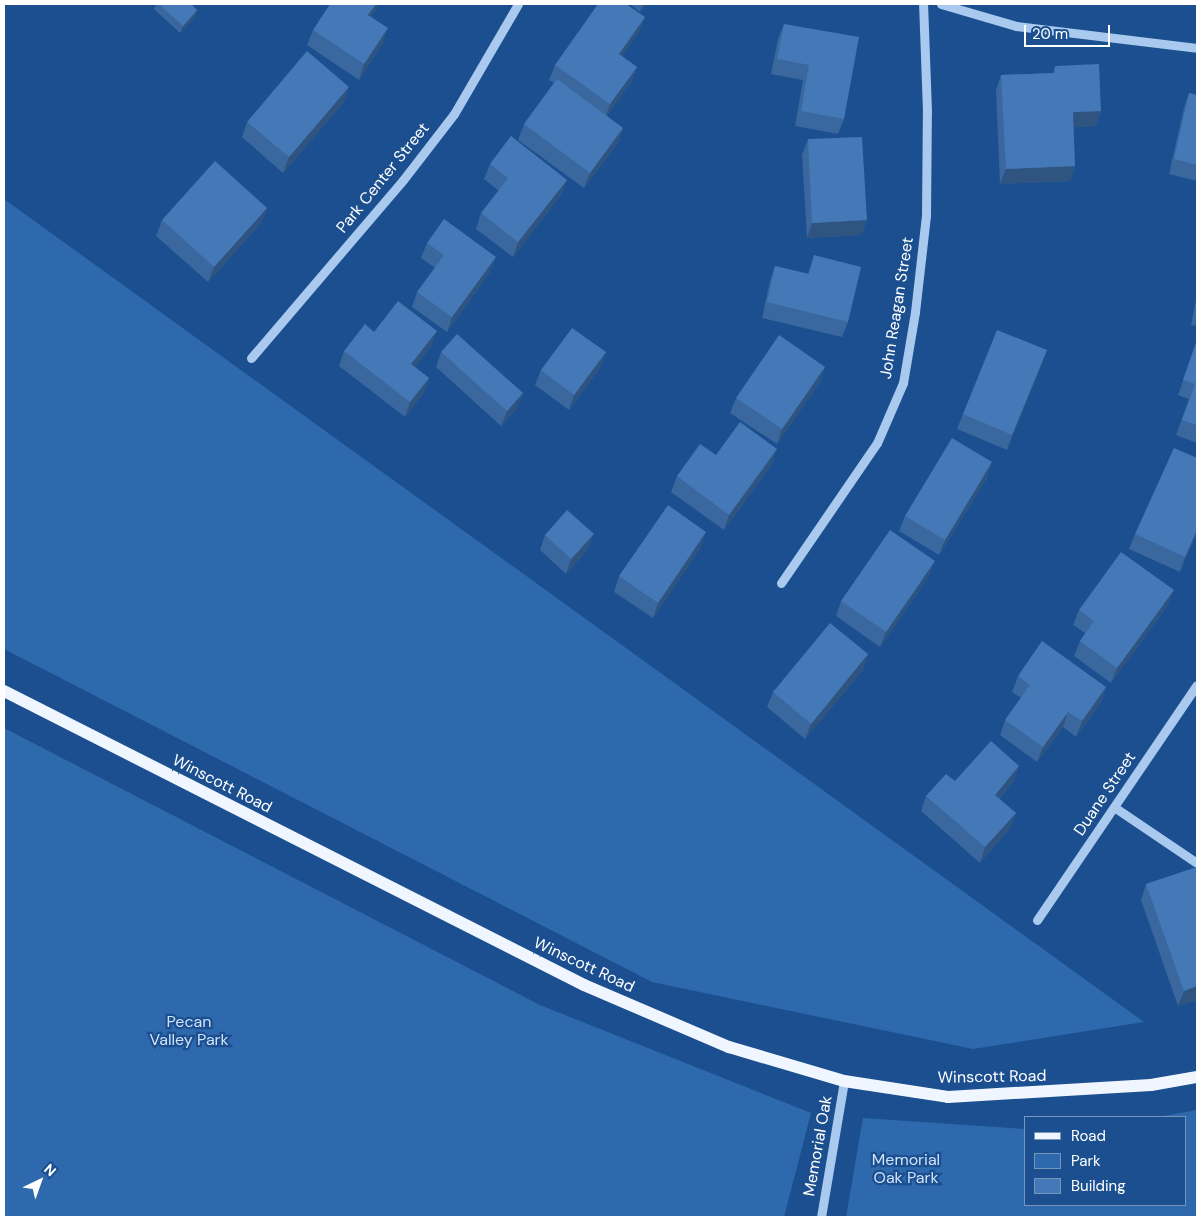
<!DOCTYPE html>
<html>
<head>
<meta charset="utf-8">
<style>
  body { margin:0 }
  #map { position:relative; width:1201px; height:1221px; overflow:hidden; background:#1b4f8f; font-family:"DM Sans",sans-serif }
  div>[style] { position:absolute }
  .green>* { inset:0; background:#2e69ad }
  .minor>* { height:9px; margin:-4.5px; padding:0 4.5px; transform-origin:4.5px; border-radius:4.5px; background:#a9c9ee }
  .major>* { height:12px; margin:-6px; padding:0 6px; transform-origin:6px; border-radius:6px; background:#f0f6ff }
  .wall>* { inset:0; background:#3a679d }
  .shaded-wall>* { inset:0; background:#305480 }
  .building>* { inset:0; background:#4478b7 }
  span { translate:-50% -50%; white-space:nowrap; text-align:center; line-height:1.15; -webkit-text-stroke:4.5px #1b4f8f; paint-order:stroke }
  .street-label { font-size:16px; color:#fff }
  .park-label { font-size:16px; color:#cfe3fa }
  .frame { position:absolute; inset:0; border:5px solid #fff; pointer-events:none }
  .legend { position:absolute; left:1024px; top:1116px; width:162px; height:90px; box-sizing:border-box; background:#1b4f8f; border:1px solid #7695bc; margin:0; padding:6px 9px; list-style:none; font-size:15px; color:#fff }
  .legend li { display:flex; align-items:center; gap:10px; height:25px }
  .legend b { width:25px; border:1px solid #7695bc }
  .north { position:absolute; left:15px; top:1156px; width:50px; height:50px; -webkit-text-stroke:4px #1b4f8f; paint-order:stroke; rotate:42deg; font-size:14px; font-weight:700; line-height:20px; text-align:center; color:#fff }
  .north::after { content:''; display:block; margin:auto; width:18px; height:22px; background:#fff; clip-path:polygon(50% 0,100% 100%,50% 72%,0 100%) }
  .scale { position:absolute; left:1024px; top:25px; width:86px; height:22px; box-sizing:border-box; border:2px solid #fff; border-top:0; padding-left:6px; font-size:15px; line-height:18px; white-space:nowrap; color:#fff; -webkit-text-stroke:4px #1b4f8f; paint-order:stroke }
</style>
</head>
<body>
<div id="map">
  <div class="green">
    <div style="clip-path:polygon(4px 199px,1144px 1022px,973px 1049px,652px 982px,4px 649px)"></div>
    <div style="clip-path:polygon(4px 728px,540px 1005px,811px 1113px,784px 1217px,4px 1217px)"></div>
    <div style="clip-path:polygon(1197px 1110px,1197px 1217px,846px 1217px,863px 1118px,1025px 1129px,1025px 1205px,1185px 1205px,1185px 1117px,1158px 1117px)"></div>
  </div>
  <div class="minor">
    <div style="left:941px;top:4px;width:78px;rotate:16.3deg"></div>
    <div style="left:1016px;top:26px;width:182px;rotate:6.9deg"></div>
    <div style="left:251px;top:358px;width:234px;rotate:-49.5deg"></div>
    <div style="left:403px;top:180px;width:83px;rotate:-52.3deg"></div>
    <div style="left:454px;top:114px;width:127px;rotate:-59.8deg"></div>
    <div style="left:781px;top:583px;width:170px;rotate:-55.6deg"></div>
    <div style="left:877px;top:443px;width:65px;rotate:-66.6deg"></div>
    <div style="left:903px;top:383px;width:72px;rotate:-80.4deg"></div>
    <div style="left:915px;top:312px;width:97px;rotate:-83.5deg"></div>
    <div style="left:926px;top:216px;width:105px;rotate:-89.5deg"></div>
    <div style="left:927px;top:111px;width:107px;rotate:-92.1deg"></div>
    <div style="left:1114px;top:807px;width:100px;rotate:34deg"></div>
    <div style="left:1037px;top:920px;width:284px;rotate:-55.8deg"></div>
    <div style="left:821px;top:1217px;width:138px;rotate:-80.4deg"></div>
  </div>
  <div class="major">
    <div style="left:4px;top:691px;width:650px;rotate:26.88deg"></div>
    <div style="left:584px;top:985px;width:158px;rotate:23.2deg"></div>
    <div style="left:729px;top:1047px;width:120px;rotate:16.5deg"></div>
    <div style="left:844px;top:1081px;width:105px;rotate:8.7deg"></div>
    <div style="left:948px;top:1097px;width:203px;rotate:-3.4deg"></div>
    <div style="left:1151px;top:1085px;width:47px;rotate:-9.9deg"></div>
  </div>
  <div class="wall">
    <div style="clip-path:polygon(156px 4px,191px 4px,197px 10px,195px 17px,180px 33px,154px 9px)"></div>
    <div style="clip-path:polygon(630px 4px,647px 4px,640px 12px)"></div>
    <div style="clip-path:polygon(371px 17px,383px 43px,359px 80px,307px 45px,313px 30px)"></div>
    <div style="clip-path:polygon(645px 17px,639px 32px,622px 56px,637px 67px,631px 82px,607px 116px,623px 128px,618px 143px,584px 188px,518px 140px,524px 124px,554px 83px,549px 80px,555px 65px)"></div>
    <div style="clip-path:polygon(784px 24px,844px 119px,838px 134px,795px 126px,803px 80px,771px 74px,778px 39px)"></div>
    <div style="clip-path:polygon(1055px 66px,1101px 111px,1096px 126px,1073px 127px,1075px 166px,1070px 181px,1000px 184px,996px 90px,1001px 75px,1053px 73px)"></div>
    <div style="clip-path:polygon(1189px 93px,1197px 95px,1197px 181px,1169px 174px,1184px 108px)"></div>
    <div style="clip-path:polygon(344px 102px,283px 173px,242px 137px,247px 122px)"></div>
    <div style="clip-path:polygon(808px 139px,867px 220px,861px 235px,807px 238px,802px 155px)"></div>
    <div style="clip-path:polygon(490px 164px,567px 180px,561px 195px,513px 257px,476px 229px,481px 213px,499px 191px,484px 179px)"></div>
    <div style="clip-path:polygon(267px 208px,261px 223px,208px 282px,156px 236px,162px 220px)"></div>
    <div style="clip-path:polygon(427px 243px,490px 272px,447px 332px,412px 307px,417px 292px,435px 268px,421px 258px)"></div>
    <div style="clip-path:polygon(814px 255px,848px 322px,842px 337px,762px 318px,770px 281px,775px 266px,808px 274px)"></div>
    <div style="clip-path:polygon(1197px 294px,1197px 326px,1191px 325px)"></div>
    <div style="clip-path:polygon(1197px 340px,1197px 443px,1176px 435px,1189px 399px,1178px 395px)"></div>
    <div style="clip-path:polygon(431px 346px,415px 367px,429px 378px,424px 393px,405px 417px,339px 366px,344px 351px)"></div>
    <div style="clip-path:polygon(1047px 350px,1007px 450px,957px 429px,963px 414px)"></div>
    <div style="clip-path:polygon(441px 352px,517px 408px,501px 426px,436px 367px)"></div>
    <div style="clip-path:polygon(606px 352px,600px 368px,569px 410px,535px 385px,541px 370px)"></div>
    <div style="clip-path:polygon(820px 382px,777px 444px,730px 413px,736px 398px)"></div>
    <div style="clip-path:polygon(716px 455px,772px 464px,724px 530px,671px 492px,677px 476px)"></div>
    <div style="clip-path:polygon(987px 478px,939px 555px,899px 531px,905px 516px)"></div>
    <div style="clip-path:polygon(1197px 533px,1180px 572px,1129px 549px,1135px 534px)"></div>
    <div style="clip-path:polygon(545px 535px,588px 549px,566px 574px,540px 550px)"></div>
    <div style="clip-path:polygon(701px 547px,653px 618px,614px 592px,619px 576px)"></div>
    <div style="clip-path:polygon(929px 576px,880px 647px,836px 616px,841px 601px)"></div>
    <div style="clip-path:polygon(1168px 605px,1111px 683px,1074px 656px,1080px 641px,1085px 633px,1073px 625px,1079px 610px)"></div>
    <div style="clip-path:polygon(868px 654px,863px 670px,805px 739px,767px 707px,773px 692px)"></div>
    <div style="clip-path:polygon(1018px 676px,1106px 687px,1101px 702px,1076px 737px,1063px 727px,1037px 762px,1000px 735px,1005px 720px,1021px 698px,1012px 692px)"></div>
    <div style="clip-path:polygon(955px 781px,1014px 781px,999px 799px,1016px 813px,1010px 828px,980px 863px,921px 811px,926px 796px)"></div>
    <div style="clip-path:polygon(1197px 867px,1197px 1000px,1178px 1006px,1141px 900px,1146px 884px)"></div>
  </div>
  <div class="shaded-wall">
    <div style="clip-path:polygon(376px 4px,380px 4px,363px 30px,368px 15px)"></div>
    <div style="clip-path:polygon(643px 4px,647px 4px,640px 12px)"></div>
    <div style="clip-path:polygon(197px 10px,195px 17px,180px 33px,183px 26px)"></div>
    <div style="clip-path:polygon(645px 17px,639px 32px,613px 69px,619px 54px)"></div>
    <div style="clip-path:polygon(388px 28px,383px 43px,359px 80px,364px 64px)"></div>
    <div style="clip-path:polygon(637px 67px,631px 82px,605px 119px,610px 104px)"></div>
    <div style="clip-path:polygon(349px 87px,344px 102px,283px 173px,289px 157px)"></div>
    <div style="clip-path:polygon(1101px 111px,1096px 126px,1067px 128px,1073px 112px)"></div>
    <div style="clip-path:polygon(623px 128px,618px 143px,584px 188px,590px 173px)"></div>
    <div style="clip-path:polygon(1075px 166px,1070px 181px,1000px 184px,1006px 169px)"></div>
    <div style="clip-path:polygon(567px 180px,561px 195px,513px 257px,518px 242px)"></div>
    <div style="clip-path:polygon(267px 208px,261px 223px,208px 282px,214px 267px)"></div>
    <div style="clip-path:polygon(867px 220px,861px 235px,807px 238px,812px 223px)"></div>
    <div style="clip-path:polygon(496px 257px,490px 272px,447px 332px,452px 317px)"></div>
    <div style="clip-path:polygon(437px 331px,431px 346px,406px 379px,411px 364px)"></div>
    <div style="clip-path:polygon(1047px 350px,1042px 365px,1007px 450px,1012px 435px)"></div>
    <div style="clip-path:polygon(606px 352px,600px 368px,569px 410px,574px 395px)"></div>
    <div style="clip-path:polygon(825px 367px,820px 382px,777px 444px,782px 429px)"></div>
    <div style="clip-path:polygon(429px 378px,424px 393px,405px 417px,410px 402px)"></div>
    <div style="clip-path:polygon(523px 393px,517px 408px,501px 426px,507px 411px)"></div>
    <div style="clip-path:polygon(777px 449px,772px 464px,724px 530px,729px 515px)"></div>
    <div style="clip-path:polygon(992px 462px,987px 478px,939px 555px,945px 540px)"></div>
    <div style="clip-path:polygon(1197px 530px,1197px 533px,1180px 572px,1185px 557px)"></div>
    <div style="clip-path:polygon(706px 532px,701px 547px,653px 618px,658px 603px)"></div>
    <div style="clip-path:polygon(594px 534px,588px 549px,566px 574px,571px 559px)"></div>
    <div style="clip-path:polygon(935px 561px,929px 576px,880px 647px,886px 632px)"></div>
    <div style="clip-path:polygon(1174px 590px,1168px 605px,1111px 683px,1117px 668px)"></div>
    <div style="clip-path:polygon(868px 654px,863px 670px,805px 739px,811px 724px)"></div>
    <div style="clip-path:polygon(1106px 687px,1101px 702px,1076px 737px,1082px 721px)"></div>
    <div style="clip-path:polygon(1068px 712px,1063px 727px,1037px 762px,1043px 747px)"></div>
    <div style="clip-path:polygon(1019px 766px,1014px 781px,989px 810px,995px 795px)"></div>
    <div style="clip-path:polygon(1016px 813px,1010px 828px,980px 863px,985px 847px)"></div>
    <div style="clip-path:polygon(1197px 986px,1197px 1000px,1178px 1006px,1184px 991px)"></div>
  </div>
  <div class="building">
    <div style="clip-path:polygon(159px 4px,191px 4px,197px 10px,183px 26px)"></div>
    <div style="clip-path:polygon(330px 4px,376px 4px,368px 15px,388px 28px,364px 64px,313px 30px)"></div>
    <div style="clip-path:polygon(598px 4px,626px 4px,645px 17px,619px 54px,637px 67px,610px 104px,555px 65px)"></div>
    <div style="clip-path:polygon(784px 24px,859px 37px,844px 119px,801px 111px,809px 65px,777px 59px)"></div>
    <div style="clip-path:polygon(307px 51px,349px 87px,289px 157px,247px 122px)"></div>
    <div style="clip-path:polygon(1099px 64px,1101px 111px,1073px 112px,1075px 166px,1006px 169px,1001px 75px,1055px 73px,1055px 66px)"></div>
    <div style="clip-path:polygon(557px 79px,623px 128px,590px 173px,524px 124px)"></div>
    <div style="clip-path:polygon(1189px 93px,1197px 95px,1197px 165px,1174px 159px)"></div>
    <div style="clip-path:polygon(511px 136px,567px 180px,518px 242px,481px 213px,508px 178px,490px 164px)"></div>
    <div style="clip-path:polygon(862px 137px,867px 220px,812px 223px,808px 139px)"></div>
    <div style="clip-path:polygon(215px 161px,267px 208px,214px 267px,162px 220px)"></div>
    <div style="clip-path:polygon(444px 219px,496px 257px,452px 317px,417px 292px,444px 255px,427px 243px)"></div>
    <div style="clip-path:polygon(814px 255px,861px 267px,848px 322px,767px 302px,775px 266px,809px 274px)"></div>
    <div style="clip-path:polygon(398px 301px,437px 331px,411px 364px,429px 378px,410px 402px,344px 351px,365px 324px,374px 332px)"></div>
    <div style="clip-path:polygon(572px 328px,606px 352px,574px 395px,541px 370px)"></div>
    <div style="clip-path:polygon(997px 330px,1047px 350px,1012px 435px,963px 414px)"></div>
    <div style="clip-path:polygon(457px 334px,523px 393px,507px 411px,441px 352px)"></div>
    <div style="clip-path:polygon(779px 335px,825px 367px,782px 429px,736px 398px)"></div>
    <div style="clip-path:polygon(1197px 340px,1197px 425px,1182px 420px,1195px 384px,1183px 380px)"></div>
    <div style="clip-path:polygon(740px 422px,777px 449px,729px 515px,677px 476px,700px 444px,716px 455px)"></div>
    <div style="clip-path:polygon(952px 438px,992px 462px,945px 540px,905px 516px)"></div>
    <div style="clip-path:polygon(1174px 448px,1197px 458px,1197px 530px,1185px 557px,1135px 534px)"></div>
    <div style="clip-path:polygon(668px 505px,706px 532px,658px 603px,619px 576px)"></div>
    <div style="clip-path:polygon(567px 510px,594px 534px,571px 559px,545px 535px)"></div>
    <div style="clip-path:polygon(890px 530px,935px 561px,886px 632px,841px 601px)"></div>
    <div style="clip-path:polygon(1121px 552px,1174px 590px,1117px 668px,1080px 641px,1094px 621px,1079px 610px)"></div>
    <div style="clip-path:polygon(830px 623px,868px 654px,811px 724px,773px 692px)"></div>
    <div style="clip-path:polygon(1042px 641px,1106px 687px,1082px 721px,1068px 712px,1043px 747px,1005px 720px,1030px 685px,1018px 676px)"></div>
    <div style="clip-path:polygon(991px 741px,1019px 766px,995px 795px,1016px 813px,985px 847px,926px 796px,946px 774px,955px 781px)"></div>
    <div style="clip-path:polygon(1197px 867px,1197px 986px,1184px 991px,1146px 884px)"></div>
  </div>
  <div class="street-label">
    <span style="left:383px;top:178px;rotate:-51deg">Park Center Street</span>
    <span style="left:897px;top:308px;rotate:-81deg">John Reagan Street</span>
    <span style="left:222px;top:784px;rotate:27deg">Winscott Road</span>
    <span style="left:1105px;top:794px;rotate:-56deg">Duane Street</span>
    <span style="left:584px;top:965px;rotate:25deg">Winscott Road</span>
    <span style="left:992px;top:1077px;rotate:-1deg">Winscott Road</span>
    <span style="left:818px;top:1146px;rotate:-80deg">Memorial Oak</span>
  </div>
  <div class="park-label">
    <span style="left:189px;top:1031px">Pecan<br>Valley Park</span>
    <span style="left:906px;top:1169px">Memorial<br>Oak Park</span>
  </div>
  <div class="frame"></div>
  <ul class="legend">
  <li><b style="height:6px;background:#f0f6ff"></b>Road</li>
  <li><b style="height:14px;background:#2e69ad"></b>Park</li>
  <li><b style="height:14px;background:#4478b7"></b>Building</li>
  </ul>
  <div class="north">N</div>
  <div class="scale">20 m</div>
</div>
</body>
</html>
